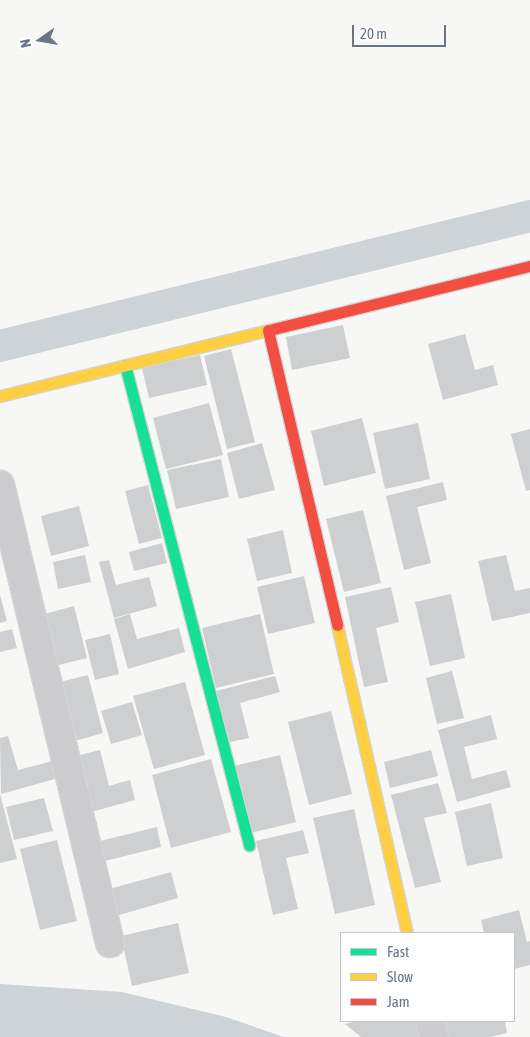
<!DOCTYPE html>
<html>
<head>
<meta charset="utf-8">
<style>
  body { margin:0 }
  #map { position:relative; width:530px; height:1037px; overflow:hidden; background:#f7f7f6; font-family:"Asap Condensed",sans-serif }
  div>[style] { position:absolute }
  .water>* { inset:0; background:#cdd3d6 }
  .canal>* { height:32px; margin:-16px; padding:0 16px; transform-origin:16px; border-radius:16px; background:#cdd3d6 }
  .building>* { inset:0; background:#cecfd0 }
  .roads { filter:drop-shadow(1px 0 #d4d5d6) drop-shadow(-1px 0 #d4d5d6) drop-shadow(0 1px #d4d5d6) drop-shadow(0 -1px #d4d5d6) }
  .street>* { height:28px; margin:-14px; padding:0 14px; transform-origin:14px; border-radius:14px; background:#ccccce }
  .fast>* { height:11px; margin:-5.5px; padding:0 5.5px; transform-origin:5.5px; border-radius:5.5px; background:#16e098 }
  .slow>* { height:11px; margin:-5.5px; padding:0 5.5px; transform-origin:5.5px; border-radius:5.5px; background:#ffcf43 }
  .jam>* { height:11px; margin:-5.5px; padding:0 5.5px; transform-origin:5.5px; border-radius:5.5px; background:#f24e42 }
  span { translate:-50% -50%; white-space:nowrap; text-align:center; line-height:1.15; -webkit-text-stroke:5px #fff; paint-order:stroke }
  .legend { position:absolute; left:340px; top:932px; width:175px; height:90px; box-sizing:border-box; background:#fff; border:1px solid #c3c8ce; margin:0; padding:6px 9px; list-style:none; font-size:15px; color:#687585 }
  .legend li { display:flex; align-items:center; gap:10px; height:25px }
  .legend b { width:25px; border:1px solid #c3c8ce }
  .north { position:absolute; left:15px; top:15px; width:50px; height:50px; -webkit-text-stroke:4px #fff; paint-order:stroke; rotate:257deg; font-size:14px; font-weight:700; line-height:20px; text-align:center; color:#687585 }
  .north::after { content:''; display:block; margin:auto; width:18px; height:22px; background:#687585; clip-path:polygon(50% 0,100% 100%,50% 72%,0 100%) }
  .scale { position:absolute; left:352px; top:25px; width:94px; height:22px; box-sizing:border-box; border:2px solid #687585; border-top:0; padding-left:6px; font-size:15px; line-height:18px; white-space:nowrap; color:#687585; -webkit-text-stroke:4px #fff; paint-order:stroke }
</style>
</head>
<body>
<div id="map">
  <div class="water">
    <div style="clip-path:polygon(0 984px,122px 992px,226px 1017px,284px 1037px,0 1037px)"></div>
  </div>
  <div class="canal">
    <div style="left:0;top:346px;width:546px;rotate:-13.78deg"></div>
  </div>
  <div class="building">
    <div style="clip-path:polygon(343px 325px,350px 358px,292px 370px,286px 337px)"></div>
    <div style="clip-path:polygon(465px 334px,475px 370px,493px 365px,498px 385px,443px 400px,428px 344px)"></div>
    <div style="clip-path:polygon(231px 349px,255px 442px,227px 449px,204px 356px)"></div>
    <div style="clip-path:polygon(200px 355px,207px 385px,149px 398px,142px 368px)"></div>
    <div style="clip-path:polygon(209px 403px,223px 455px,166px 469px,153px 418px)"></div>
    <div style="clip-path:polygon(362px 418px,376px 473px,324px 486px,311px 431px)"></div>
    <div style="clip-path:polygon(418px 423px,430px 479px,385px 489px,373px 433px)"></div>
    <div style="clip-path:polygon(530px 429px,530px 490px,526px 491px,511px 434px)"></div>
    <div style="clip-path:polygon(262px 443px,275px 490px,239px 499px,227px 453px)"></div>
    <div style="clip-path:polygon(221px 459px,229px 497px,176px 509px,167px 470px)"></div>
    <div style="clip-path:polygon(443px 482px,447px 500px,417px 507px,431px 563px,404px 570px,386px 496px)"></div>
    <div style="clip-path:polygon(148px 485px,162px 538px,139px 544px,125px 491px)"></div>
    <div style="clip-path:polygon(79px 506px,89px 546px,51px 556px,41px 516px)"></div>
    <div style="clip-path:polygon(363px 510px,381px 583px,344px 592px,326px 519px)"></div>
    <div style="clip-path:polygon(283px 530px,292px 573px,257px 581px,247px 539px)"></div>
    <div style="clip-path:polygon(162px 543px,167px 563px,134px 571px,129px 552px)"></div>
    <div style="clip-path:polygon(85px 555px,91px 582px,58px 589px,53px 562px)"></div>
    <div style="clip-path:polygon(506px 555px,515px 591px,530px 588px,530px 613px,492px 621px,478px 561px)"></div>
    <div style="clip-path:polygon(109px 560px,116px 585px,149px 577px,157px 606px,114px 618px,99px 562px)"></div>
    <div style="clip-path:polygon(304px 576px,315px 623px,268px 634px,257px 587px)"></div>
    <div style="clip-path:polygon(391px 587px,399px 622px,376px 628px,388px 682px,364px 687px,345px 597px)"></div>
    <div style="clip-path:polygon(451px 594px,465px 658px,430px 666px,415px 602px)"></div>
    <div style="clip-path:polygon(0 595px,7px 621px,0 623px)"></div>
    <div style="clip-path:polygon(74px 606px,87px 658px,55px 666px,41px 615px)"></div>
    <div style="clip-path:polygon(130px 614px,137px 639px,179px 628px,185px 652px,128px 669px,114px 619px)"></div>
    <div style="clip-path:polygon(260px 614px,274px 674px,216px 688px,202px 628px)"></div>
    <div style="clip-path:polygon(12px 629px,17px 648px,0 652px,0 632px)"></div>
    <div style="clip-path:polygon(110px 634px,119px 674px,95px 680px,85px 640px)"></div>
    <div style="clip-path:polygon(452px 671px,464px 718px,437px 724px,426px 678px)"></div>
    <div style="clip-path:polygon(88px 675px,103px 733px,75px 741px,60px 682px)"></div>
    <div style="clip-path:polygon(275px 676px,280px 692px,240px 703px,249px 738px,230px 742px,216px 691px)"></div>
    <div style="clip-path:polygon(185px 682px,205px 755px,154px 769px,133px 696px)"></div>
    <div style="clip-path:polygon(132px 702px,142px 735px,111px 744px,101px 711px)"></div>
    <div style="clip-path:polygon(331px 711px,352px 794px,309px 805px,288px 722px)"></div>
    <div style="clip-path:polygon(491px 715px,497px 739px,464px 747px,472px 779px,506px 770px,511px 787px,457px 802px,438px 730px)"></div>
    <div style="clip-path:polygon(8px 736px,18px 770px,57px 760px,62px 777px,1px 794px,0 738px)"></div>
    <div style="clip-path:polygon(100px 750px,109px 786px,130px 780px,135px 800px,91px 812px,76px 756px)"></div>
    <div style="clip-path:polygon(431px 750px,438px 776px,390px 788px,384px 762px)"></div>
    <div style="clip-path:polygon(280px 755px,296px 822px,251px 833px,234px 766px)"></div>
    <div style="clip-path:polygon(211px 759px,231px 832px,171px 848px,152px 775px)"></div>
    <div style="clip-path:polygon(438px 783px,447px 813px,424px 818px,441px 882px,415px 888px,391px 795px)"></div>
    <div style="clip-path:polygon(0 794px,17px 859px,0 863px)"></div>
    <div style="clip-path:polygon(44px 798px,53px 831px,14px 840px,6px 807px)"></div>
    <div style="clip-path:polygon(491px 803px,503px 858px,467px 866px,455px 812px)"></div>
    <div style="clip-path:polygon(354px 809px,375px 905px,335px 914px,313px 818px)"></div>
    <div style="clip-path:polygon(157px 827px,161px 847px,101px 862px,96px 842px)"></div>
    <div style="clip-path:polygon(303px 830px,309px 853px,286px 858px,298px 909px,273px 915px,256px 841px)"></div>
    <div style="clip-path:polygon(57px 840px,77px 921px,40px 930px,20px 849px)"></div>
    <div style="clip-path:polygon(171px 872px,178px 898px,116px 916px,109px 889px)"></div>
    <div style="clip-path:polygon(519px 910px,527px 942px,530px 941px,530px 965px,514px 969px,514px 933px,484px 933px,481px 920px)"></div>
    <div style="clip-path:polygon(178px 923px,189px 973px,132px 986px,121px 936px)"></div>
    <div style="clip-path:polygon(356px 1021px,423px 1021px,426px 1037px,361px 1037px,345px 1024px)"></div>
    <div style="clip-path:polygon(443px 1021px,505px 1021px,507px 1033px,490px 1037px,447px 1037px)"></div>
  </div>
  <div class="roads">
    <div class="street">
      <div style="left:0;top:485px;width:471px;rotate:76.5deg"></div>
      <div style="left:430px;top:1021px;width:16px;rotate:76deg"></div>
    </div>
    <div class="fast">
      <div style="left:125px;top:365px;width:496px;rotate:75.5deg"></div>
    </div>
    <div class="slow">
      <div style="left:0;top:396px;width:281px;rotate:-13.8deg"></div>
      <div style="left:337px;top:625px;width:316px;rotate:77.2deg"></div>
    </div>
    <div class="jam">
      <div style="left:273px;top:329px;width:265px;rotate:-13.8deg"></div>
      <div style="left:268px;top:330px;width:303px;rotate:76.8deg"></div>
    </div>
  </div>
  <ul class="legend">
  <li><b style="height:6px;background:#16e098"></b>Fast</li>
  <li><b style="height:6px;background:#ffcf43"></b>Slow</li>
  <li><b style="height:6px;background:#f24e42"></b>Jam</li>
  </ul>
  <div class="north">N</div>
  <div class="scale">20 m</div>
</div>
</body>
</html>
